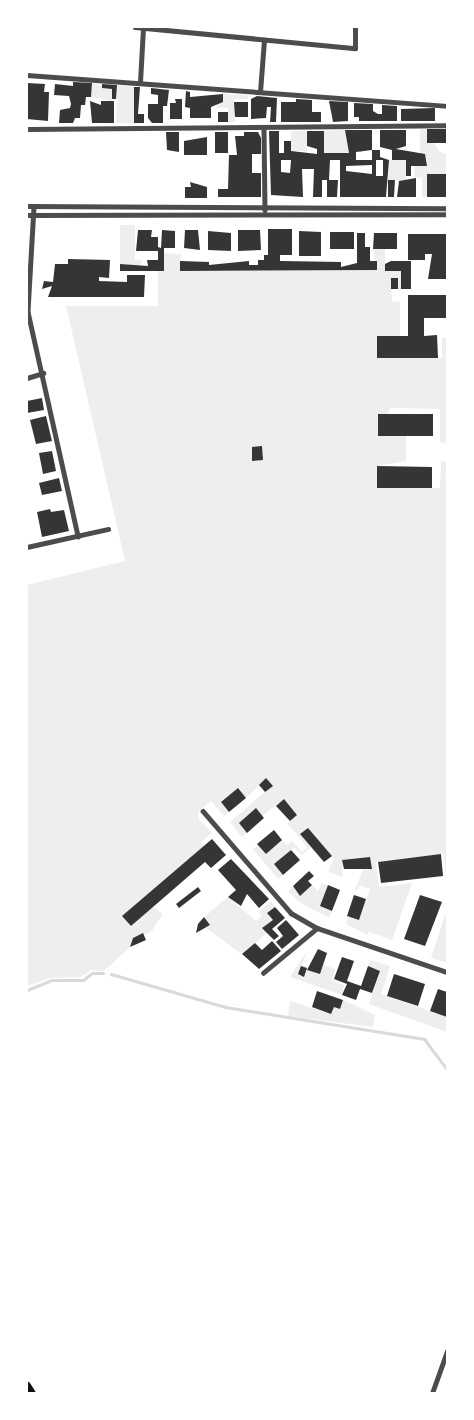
<!DOCTYPE html>
<html>
<head>
<meta charset="utf-8">
<style>
  body { margin:0 }
  #map { position:relative; width:474px; height:1420px; overflow:hidden; background:#fff; font-family:"DejaVu Sans",sans-serif }
  div>[style] { position:absolute }
  .green>* { inset:0; background:#eee }
  .stream>* { height:3px; margin:-1.5px; padding:0 1.5px; transform-origin:1.5px; border-radius:1.5px; background:#d9d9d9 }
  .building>* { inset:0; background:#353535 }
  .minor>* { height:4.5px; margin:-2.25px; padding:0 2.25px; transform-origin:2.25px; border-radius:2.25px; background:#4c4c4c }
  .tertiary>* { height:5px; margin:-2.5px; padding:0 2.5px; transform-origin:2.5px; border-radius:2.5px; background:#4c4c4c }
  .primary>* { height:7px; margin:-3.5px; padding:0 3.5px; transform-origin:3.5px; border-radius:3.5px; background:#111 }
  span { translate:-50% -50%; white-space:nowrap; text-align:center; line-height:1.15; -webkit-text-stroke:4.5px #fff; paint-order:stroke }
  .frame { position:absolute; inset:0; border:28px solid #fff; pointer-events:none }
</style>
</head>
<body>
<div id="map">
  <div class="green">
    <div style="clip-path:polygon(92px 83px,112px 89px,112px 101px,91px 97px)"></div>
    <div style="clip-path:polygon(117px 85px,134px 87px,134px 123px,116px 123px)"></div>
    <div style="clip-path:polygon(223px 94px,248px 95px,248px 99px,234px 99px,235px 122px,228px 122px,228px 108px,217px 108px,217px 101px,223px 101px)"></div>
    <div style="clip-path:polygon(420px 129px,427px 129px,427px 143px,434px 143px,440px 152px,447px 154px,447px 174px,427px 174px,427px 197px,422px 197px,422px 178px,414px 177px,415px 166px,427px 166px,426px 156px,420px 154px)"></div>
    <div style="clip-path:polygon(345px 130px,349px 153px,324px 153px,324px 131px)"></div>
    <div style="clip-path:polygon(291px 131px,307px 131px,307px 151px,291px 151px)"></div>
    <div style="clip-path:polygon(389px 160px,406px 160px,406px 181px,388px 180px)"></div>
    <div style="clip-path:polygon(120px 225px,135px 225px,135px 260px,142px 260px,141px 266px,120px 264px)"></div>
    <div style="clip-path:polygon(373px 249px,385px 249px,385px 270px,401px 271px,401px 289px,391px 289px,392px 301px,400px 302px,400px 336px,377px 336px,377px 358px,442px 358px,442px 338px,447px 338px,447px 443px,440px 442px,440px 409px,390px 408px,388px 414px,406px 436px,406px 461px,377px 466px,378px 488px,440px 488px,441px 461px,447px 462px,447px 883px,443px 854px,376px 862px,379px 887px,412px 883px,392px 940px,369px 932px,368px 935px,346px 924px,349px 916px,359px 920px,370px 889px,360px 885px,357px 891px,355px 889px,363px 870px,372px 869px,370px 857px,343px 860px,342px 877px,328px 871px,334px 859px,308px 828px,300px 834px,311px 847px,302px 855px,294px 847px,275px 864px,283px 875px,278px 879px,253px 849px,258px 845px,266px 854px,282px 840px,287px 845px,292px 841px,302px 852px,307px 847px,287px 823px,297px 814px,284px 799px,262px 816px,256px 809px,239px 823px,247px 833px,242px 837px,230px 822px,272px 786px,266px 779px,246px 798px,238px 788px,221px 802px,229px 812px,224px 816px,211px 801px,198px 812px,198px 818px,212px 833px,201px 842px,204px 847px,123px 916px,131px 926px,153px 907px,163px 914px,151px 932px,133px 938px,130px 947px,104px 971px,91px 970px,81px 977px,50px 978px,27px 986px,27px 585px,125px 561px,66px 306px,158px 306px,158px 271px,164px 253px,181px 254px,180px 270px,377px 270px)"></div>
    <div style="clip-path:polygon(322px 883px,328px 885px,320px 906px,332px 911px,329px 918px,299px 902px,288px 891px,294px 886px,300px 896px,312px 885px,318px 891px)"></div>
    <div style="clip-path:polygon(228px 897px,256px 921px,262px 916px,259px 912px,271px 901px,275px 907px,267px 913px,273px 920px,262px 928px,267px 933px,242px 954px,207px 929px,210px 925px,204px 917px)"></div>
    <div style="clip-path:polygon(447px 909px,447px 963px,431px 958px)"></div>
    <div style="clip-path:polygon(307px 951px,299px 974px,304px 976px,307px 970px,320px 974px,323px 965px,335px 969px,332px 980px,344px 985px,342px 995px,290px 977px)"></div>
    <div style="clip-path:polygon(370px 960px,390px 966px,381px 994px,447px 1017px,447px 1032px,369px 1004px,380px 971px,368px 966px)"></div>
    <div style="clip-path:polygon(343px 1000px,375px 1015px,373px 1027px,288px 1016px,290px 1001px,331px 1014px,334px 1007px,340px 1009px)"></div>
  </div>
  <div class="stream">
    <div style="left:111px;top:974px;width:119px;rotate:16.1deg"></div>
    <div style="left:225px;top:1007px;width:202px;rotate:9.1deg"></div>
    <div style="left:424px;top:1039px;width:38px;rotate:53deg"></div>
    <div style="left:27px;top:990px;width:27px;rotate:-22deg"></div>
    <div style="left:52px;top:980px;width:31px"></div>
    <div style="left:83px;top:980px;width:11px;rotate:-38deg"></div>
    <div style="left:92px;top:973px;width:11px"></div>
  </div>
  <div class="building">
    <div style="clip-path:polygon(73px 82px,92px 83px,91px 97px,86px 97px,85px 105px,81px 105px,80px 118px,75px 118px,73px 123px,59px 123px,60px 110px,70px 108px,71px 104px,69px 96px,54px 95px,55px 84px,73px 86px)"></div>
    <div style="clip-path:polygon(27px 83px,45px 84px,44px 92px,49px 92px,48px 121px,27px 119px)"></div>
    <div style="clip-path:polygon(102px 84px,117px 85px,116px 99px,112px 99px,112px 89px,102px 88px)"></div>
    <div style="clip-path:polygon(134px 87px,140px 87px,138px 114px,144px 114px,144px 123px,134px 123px)"></div>
    <div style="clip-path:polygon(151px 88px,169px 90px,167px 106px,163px 106px,163px 123px,152px 123px,148px 118px,148px 104px,158px 104px,158px 95px,151px 94px)"></div>
    <div style="clip-path:polygon(186px 91px,190px 92px,190px 97px,223px 94px,223px 102px,211px 107px,211px 118px,190px 118px,190px 108px,185px 107px)"></div>
    <div style="clip-path:polygon(257px 96px,277px 98px,276px 122px,270px 122px,271px 107px,267px 107px,266px 118px,251px 119px,251px 99px)"></div>
    <div style="clip-path:polygon(175px 99px,182px 99px,182px 119px,170px 119px,170px 103px,176px 103px)"></div>
    <div style="clip-path:polygon(296px 99px,312px 100px,312px 112px,321px 112px,321px 122px,281px 122px,281px 102px,296px 102px)"></div>
    <div style="clip-path:polygon(90px 101px,101px 105px,101px 101px,114px 101px,114px 123px,92px 123px)"></div>
    <div style="clip-path:polygon(329px 101px,348px 102px,348px 121px,333px 122px)"></div>
    <div style="clip-path:polygon(234px 102px,248px 102px,248px 117px,235px 117px)"></div>
    <div style="clip-path:polygon(354px 103px,373px 104px,373px 111px,378px 114px,382px 114px,382px 105px,397px 106px,397px 121px,359px 121px,359px 117px,354px 117px)"></div>
    <div style="clip-path:polygon(435px 108px,435px 121px,401px 121px,401px 109px)"></div>
    <div style="clip-path:polygon(218px 112px,228px 112px,228px 122px,218px 122px)"></div>
    <div style="clip-path:polygon(427px 129px,447px 129px,447px 143px,427px 143px)"></div>
    <div style="clip-path:polygon(evenodd,345px 130px,372px 130px,372px 150px,356px 152px,356px 160px,372px 160px,372px 150px,380px 150px,380px 157px,389px 160px,386px 197px,340px 197px,340px 160px,330px 160px,329px 180px,338px 180px,337px 197px,327px 197px,327px 180px,322px 180px,322px 197px,313px 197px,314px 169px,302px 169px,303px 197px,271px 195px,269px 131px,279px 131px,279px 153px,284px 153px,284px 141px,291px 141px,291px 151px,317px 154px,317px 149px,307px 146px,307px 131px,324px 131px,324px 153px,349px 153px,345px 130px,281px 160px,291px 160px,290px 173px,281px 172px,281px 160px,345px 130px,376px 160px,383px 160px,383px 176px,376px 176px,376px 160px,345px 130px,372px 165px,372px 174px,346px 171px,346px 166px,372px 165px)"></div>
    <div style="clip-path:polygon(380px 130px,406px 130px,406px 146px,396px 149px,425px 154px,427px 166px,411px 166px,411px 176px,406px 176px,406px 160px,392px 160px,392px 150px,380px 147px)"></div>
    <div style="clip-path:polygon(166px 132px,179px 132px,179px 152px,167px 150px)"></div>
    <div style="clip-path:polygon(215px 132px,228px 132px,228px 153px,215px 153px)"></div>
    <div style="clip-path:polygon(244px 132px,258px 132px,261px 138px,261px 154px,252px 154px,252px 173px,261px 173px,261px 197px,218px 197px,218px 189px,228px 189px,229px 155px,237px 155px,235px 136px,244px 136px)"></div>
    <div style="clip-path:polygon(207px 137px,207px 155px,184px 155px,184px 141px)"></div>
    <div style="clip-path:polygon(427px 174px,447px 174px,447px 197px,427px 197px)"></div>
    <div style="clip-path:polygon(416px 178px,416px 197px,397px 197px,399px 181px)"></div>
    <div style="clip-path:polygon(388px 180px,395px 180px,394px 197px,388px 197px)"></div>
    <div style="clip-path:polygon(190px 182px,207px 187px,207px 198px,185px 198px,185px 187px,191px 187px)"></div>
    <div style="clip-path:polygon(268px 229px,292px 229px,292px 255px,280px 255px,280px 261px,341px 262px,341px 267px,357px 263px,357px 233px,365px 233px,365px 247px,370px 247px,370px 261px,377px 261px,377px 270px,180px 271px,180px 261px,209px 262px,209px 265px,249px 261px,249px 265px,258px 265px,258px 260px,264px 260px,264px 255px,268px 255px)"></div>
    <div style="clip-path:polygon(138px 230px,152px 230px,151px 237px,158px 237px,158px 247px,161px 248px,162px 230px,175px 231px,175px 248px,164px 248px,164px 271px,120px 271px,120px 264px,148px 266px,147px 260px,158px 260px,158px 251px,136px 251px)"></div>
    <div style="clip-path:polygon(185px 230px,198px 230px,200px 250px,184px 248px)"></div>
    <div style="clip-path:polygon(238px 230px,260px 230px,261px 250px,238px 251px)"></div>
    <div style="clip-path:polygon(208px 231px,231px 233px,231px 251px,208px 250px)"></div>
    <div style="clip-path:polygon(299px 231px,321px 232px,321px 256px,299px 256px)"></div>
    <div style="clip-path:polygon(330px 232px,354px 232px,354px 249px,330px 249px)"></div>
    <div style="clip-path:polygon(374px 233px,397px 233px,397px 249px,373px 249px)"></div>
    <div style="clip-path:polygon(408px 234px,447px 234px,447px 279px,428px 279px,432px 254px,425px 254px,425px 260px,408px 260px)"></div>
    <div style="clip-path:polygon(68px 259px,110px 260px,109px 278px,99px 277px,99px 281px,127px 282px,127px 275px,145px 275px,144px 297px,48px 297px,52px 286px,42px 289px,44px 281px,53px 282px,55px 264px,68px 264px)"></div>
    <div style="clip-path:polygon(391px 261px,411px 261px,411px 289px,401px 289px,401px 271px,385px 271px,385px 264px)"></div>
    <div style="clip-path:polygon(391px 278px,398px 278px,398px 289px,391px 289px)"></div>
    <div style="clip-path:polygon(408px 295px,447px 295px,447px 318px,424px 318px,424px 336px,437px 335px,438px 358px,377px 358px,377px 336px,408px 336px)"></div>
    <div style="clip-path:polygon(42px 398px,44px 410px,27px 413px,27px 401px)"></div>
    <div style="clip-path:polygon(378px 414px,433px 414px,433px 436px,378px 436px)"></div>
    <div style="clip-path:polygon(46px 416px,52px 441px,36px 444px,30px 420px)"></div>
    <div style="clip-path:polygon(262px 446px,263px 460px,252px 461px,252px 447px)"></div>
    <div style="clip-path:polygon(52px 451px,56px 471px,43px 474px,39px 453px)"></div>
    <div style="clip-path:polygon(377px 466px,432px 467px,432px 488px,377px 488px)"></div>
    <div style="clip-path:polygon(59px 478px,62px 491px,42px 495px,39px 483px)"></div>
    <div style="clip-path:polygon(50px 509px,51px 512px,64px 510px,69px 531px,42px 537px,37px 512px)"></div>
    <div style="clip-path:polygon(266px 778px,273px 786px,265px 792px,259px 785px)"></div>
    <div style="clip-path:polygon(238px 788px,246px 798px,229px 812px,221px 802px)"></div>
    <div style="clip-path:polygon(284px 799px,297px 815px,290px 821px,276px 806px)"></div>
    <div style="clip-path:polygon(256px 808px,264px 818px,247px 833px,239px 823px)"></div>
    <div style="clip-path:polygon(308px 828px,332px 856px,324px 862px,300px 834px)"></div>
    <div style="clip-path:polygon(274px 830px,282px 840px,266px 854px,257px 844px)"></div>
    <div style="clip-path:polygon(212px 839px,226px 855px,211px 868px,205px 862px,131px 926px,122px 916px)"></div>
    <div style="clip-path:polygon(291px 850px,300px 860px,283px 875px,274px 864px)"></div>
    <div style="clip-path:polygon(441px 854px,443px 876px,381px 883px,378px 862px)"></div>
    <div style="clip-path:polygon(370px 857px,372px 869px,344px 869px,342px 860px)"></div>
    <div style="clip-path:polygon(231px 859px,269px 899px,259px 908px,247px 894px,241px 906px,228px 897px,236px 890px,218px 870px)"></div>
    <div style="clip-path:polygon(309px 871px,314px 876px,308px 881px,312px 885px,300px 896px,293px 886px)"></div>
    <div style="clip-path:polygon(328px 885px,340px 890px,332px 911px,320px 906px)"></div>
    <div style="clip-path:polygon(198px 887px,201px 891px,179px 908px,176px 904px)"></div>
    <div style="clip-path:polygon(354px 895px,366px 899px,359px 920px,347px 916px)"></div>
    <div style="clip-path:polygon(420px 895px,442px 902px,425px 946px,404px 939px)"></div>
    <div style="clip-path:polygon(275px 907px,285px 918px,272px 929px,279px 936px,274px 940px,262px 928px,273px 920px,267px 913px)"></div>
    <div style="clip-path:polygon(204px 917px,210px 925px,196px 933px,198px 924px)"></div>
    <div style="clip-path:polygon(286px 920px,299px 935px,282px 949px,276px 942px,283px 936px,277px 928px)"></div>
    <div style="clip-path:polygon(143px 933px,146px 940px,130px 947px,133px 938px)"></div>
    <div style="clip-path:polygon(272px 941px,281px 951px,259px 969px,242px 954px,255px 943px,262px 950px)"></div>
    <div style="clip-path:polygon(318px 949px,327px 953px,320px 974px,307px 970px)"></div>
    <div style="clip-path:polygon(342px 957px,354px 961px,347px 981px,361px 986px,368px 966px,380px 971px,372px 993px,360px 989px,356px 1000px,342px 995px,347px 984px,334px 979px)"></div>
    <div style="clip-path:polygon(301px 966px,307px 968px,304px 977px,298px 974px)"></div>
    <div style="clip-path:polygon(394px 974px,425px 984px,418px 1006px,387px 996px)"></div>
    <div style="clip-path:polygon(438px 989px,447px 992px,447px 1017px,430px 1011px)"></div>
    <div style="clip-path:polygon(317px 991px,343px 1000px,340px 1009px,334px 1007px,331px 1014px,312px 1007px)"></div>
  </div>
  <div class="minor">
    <div style="left:135px;top:27px;width:221px;rotate:5.5deg"></div>
    <div style="left:355px;top:48px;width:21px;rotate:-90deg"></div>
    <div style="left:27px;top:75px;width:421px;rotate:4.2deg"></div>
    <div style="left:140px;top:82px;width:54px;rotate:-86.8deg"></div>
    <div style="left:260px;top:92px;width:52px;rotate:-85.6deg"></div>
    <div style="left:27px;top:129px;width:420px;rotate:-0.5deg"></div>
    <div style="left:264px;top:129px;width:81px;rotate:89.3deg"></div>
    <div style="left:34px;top:207px;width:105px;rotate:93.3deg"></div>
    <div style="left:28px;top:312px;width:230px;rotate:77.4deg"></div>
    <div style="left:27px;top:378px;width:17px;rotate:-17deg"></div>
    <div style="left:27px;top:547px;width:83px;rotate:-12.5deg"></div>
    <div style="left:203px;top:811px;width:135px;rotate:49.2deg"></div>
    <div style="left:291px;top:913px;width:30px;rotate:30deg"></div>
    <div style="left:317px;top:928px;width:137px;rotate:18.7deg"></div>
    <div style="left:263px;top:973px;width:70px;rotate:-39.8deg"></div>
  </div>
  <div class="tertiary">
    <div style="left:27px;top:206px;width:420px;rotate:0.3deg"></div>
    <div style="left:27px;top:215px;width:420px;rotate:-0.1deg"></div>
    <div style="left:432px;top:1393px;width:45px;rotate:-70.3deg"></div>
  </div>
  <div class="primary">
    <div style="left:27px;top:1385px;width:9px;rotate:58deg"></div>
  </div>
  <div class="frame"></div>
</div>
</body>
</html>
